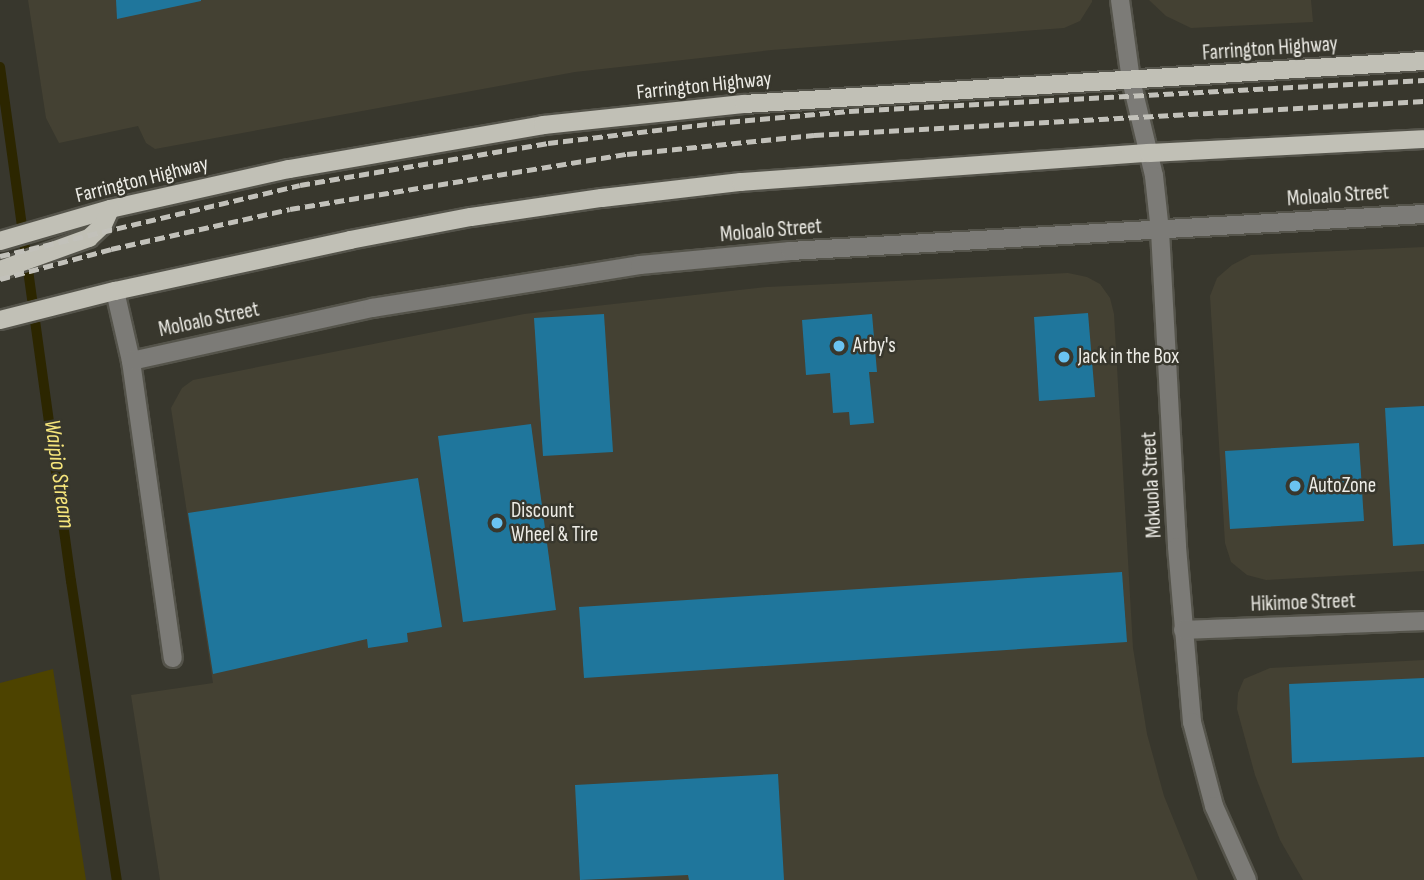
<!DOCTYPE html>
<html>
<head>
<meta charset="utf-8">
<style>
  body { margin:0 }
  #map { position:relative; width:1424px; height:880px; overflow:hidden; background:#38372d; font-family:"Sofia Sans Condensed",sans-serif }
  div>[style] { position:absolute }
  .built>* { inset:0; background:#444133 }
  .green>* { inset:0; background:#4d4300 }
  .stream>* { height:10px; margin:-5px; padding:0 5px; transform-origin:5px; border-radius:5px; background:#2c2600 }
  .building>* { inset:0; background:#1f769c }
  .roads { filter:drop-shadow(2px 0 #55544b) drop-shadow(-2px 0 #55544b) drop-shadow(0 2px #55544b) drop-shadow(0 -2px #55544b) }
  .minor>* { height:18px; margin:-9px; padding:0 9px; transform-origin:9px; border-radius:9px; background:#7c7b77 }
  .major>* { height:18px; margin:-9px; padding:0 9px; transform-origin:9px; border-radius:9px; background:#c1c0b6 }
  .rail>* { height:5px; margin-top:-2.5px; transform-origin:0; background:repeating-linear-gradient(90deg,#c2c1ba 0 10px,transparent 0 15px) }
  .dots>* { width:19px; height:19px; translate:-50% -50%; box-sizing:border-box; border:4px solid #38372d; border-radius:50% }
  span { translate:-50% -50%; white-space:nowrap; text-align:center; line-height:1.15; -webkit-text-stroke:5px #38372d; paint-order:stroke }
  .street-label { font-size:21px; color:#edece6 }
  .poi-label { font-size:21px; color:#edece6 }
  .left { translate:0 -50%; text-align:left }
  .water-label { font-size:23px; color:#f6e57b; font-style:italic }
</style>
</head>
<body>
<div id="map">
  <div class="built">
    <div style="clip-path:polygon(28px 0,1092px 0,1092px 2px,1080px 21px,1064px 28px,772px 50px,575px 72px,155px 149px,146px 143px,138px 126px,59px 143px,46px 118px)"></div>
    <div style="clip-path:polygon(1149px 0,1311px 0,1313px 22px,1191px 28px,1166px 16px)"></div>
    <div style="clip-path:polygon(1424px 247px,1424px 571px,1266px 580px,1247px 575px,1231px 562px,1225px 543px,1210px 296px,1217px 278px,1232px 265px,1251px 255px)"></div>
    <div style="clip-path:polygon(1068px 273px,1087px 277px,1100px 284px,1110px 298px,1114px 314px,1133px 648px,1147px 734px,1164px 796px,1198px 880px,160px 880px,131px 695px,213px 683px,171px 408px,182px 388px,193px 380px,524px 314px,767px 287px)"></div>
    <div style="clip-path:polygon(1424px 660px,1424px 880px,1303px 880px,1280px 840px,1255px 775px,1237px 709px,1238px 693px,1244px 679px,1270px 668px)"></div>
  </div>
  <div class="green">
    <div style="clip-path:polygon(53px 669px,86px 880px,0 880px,0 683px)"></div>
  </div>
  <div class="stream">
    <div style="left:0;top:67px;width:519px;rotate:82.14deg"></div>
    <div style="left:71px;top:581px;width:303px;rotate:81.3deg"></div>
  </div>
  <div class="building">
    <div style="clip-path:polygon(116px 0,201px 0,201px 1px,117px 19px)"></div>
    <div style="clip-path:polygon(1088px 313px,1095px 397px,1039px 401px,1034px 317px)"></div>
    <div style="clip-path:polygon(604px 314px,613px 452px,543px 456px,534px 318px)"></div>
    <div style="clip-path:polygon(872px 314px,877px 372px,869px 372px,874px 423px,850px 425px,849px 412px,833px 413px,830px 373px,806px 375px,802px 320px)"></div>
    <div style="clip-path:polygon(1424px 406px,1424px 544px,1393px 546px,1385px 408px)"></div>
    <div style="clip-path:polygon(531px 424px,556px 610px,463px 622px,438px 436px)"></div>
    <div style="clip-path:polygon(1359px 443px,1364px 521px,1230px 529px,1225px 451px)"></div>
    <div style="clip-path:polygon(418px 478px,442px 627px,407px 633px,408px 642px,368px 648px,367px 639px,213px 674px,188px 513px)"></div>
    <div style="clip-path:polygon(1122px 572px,1127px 642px,584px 678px,579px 607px)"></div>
    <div style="clip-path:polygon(1424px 678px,1424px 757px,1292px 763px,1289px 684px)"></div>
    <div style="clip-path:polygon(778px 774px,784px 880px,689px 880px,688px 875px,580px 880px,575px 785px)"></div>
  </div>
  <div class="roads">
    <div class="minor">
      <div style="left:1120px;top:0;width:81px;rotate:82.2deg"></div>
      <div style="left:1131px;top:80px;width:99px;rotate:76.5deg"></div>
      <div style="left:1154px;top:176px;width:55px;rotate:83.8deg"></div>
      <div style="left:1160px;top:231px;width:316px;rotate:86.9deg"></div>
      <div style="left:1177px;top:547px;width:176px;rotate:85.1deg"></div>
      <div style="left:1192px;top:722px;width:87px;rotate:75.3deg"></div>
      <div style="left:1214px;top:806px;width:81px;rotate:66deg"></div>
      <div style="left:115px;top:291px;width:72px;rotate:77.1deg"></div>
      <div style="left:131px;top:361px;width:300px;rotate:82deg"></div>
      <div style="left:131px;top:361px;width:247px;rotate:-12.4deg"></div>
      <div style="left:372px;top:308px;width:271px;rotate:-9.1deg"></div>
      <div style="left:640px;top:265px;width:151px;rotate:-5.3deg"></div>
      <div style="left:790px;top:251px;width:635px;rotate:-3.34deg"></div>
      <div style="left:1183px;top:630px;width:241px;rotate:-2.1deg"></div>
    </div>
    <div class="major">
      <div style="left:0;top:241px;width:115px;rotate:-16.2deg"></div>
      <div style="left:110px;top:209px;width:183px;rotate:-12.6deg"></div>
      <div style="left:289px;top:169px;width:258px;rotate:-9.8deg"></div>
      <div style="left:543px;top:125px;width:202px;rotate:-6deg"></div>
      <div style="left:744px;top:104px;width:681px;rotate:-3.62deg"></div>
      <div style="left:0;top:270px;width:95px;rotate:-19.8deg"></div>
      <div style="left:89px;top:238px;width:19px;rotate:-43deg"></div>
      <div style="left:103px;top:225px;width:17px;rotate:-66deg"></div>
      <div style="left:0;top:320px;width:119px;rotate:-14.2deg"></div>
      <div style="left:115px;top:291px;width:240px;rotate:-12.2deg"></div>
      <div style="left:350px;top:240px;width:123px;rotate:-10.8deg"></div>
      <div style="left:471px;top:217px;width:132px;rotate:-8.3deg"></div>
      <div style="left:602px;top:198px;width:140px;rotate:-6.6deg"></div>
      <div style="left:741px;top:182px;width:409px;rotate:-4.1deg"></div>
      <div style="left:1149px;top:153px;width:275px;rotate:-2.9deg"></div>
    </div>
  </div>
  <div class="rail">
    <div style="left:0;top:256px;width:308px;rotate:-13.3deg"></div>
    <div style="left:300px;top:185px;width:252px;rotate:-9.6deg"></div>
    <div style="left:548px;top:143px;width:168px;rotate:-6.8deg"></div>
    <div style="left:715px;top:123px;width:135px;rotate:-5.1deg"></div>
    <div style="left:849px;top:111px;width:576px;rotate:-3.09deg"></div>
    <div style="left:0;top:279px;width:115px;rotate:-15.1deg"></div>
    <div style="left:111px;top:249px;width:183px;rotate:-12.6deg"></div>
    <div style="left:290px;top:209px;width:341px;rotate:-9.3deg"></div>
    <div style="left:627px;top:154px;width:188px;rotate:-5.8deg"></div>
    <div style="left:814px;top:135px;width:611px;rotate:-3.19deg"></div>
  </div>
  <div class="dots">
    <div style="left:839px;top:346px;background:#6ac3f1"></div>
    <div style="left:1064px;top:357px;background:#6ac3f1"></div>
    <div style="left:1295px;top:486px;background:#6ac3f1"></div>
    <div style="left:497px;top:523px;background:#6ac3f1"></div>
  </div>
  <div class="street-label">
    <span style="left:1270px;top:49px;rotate:-4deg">Farrington Highway</span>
    <span style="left:704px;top:86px;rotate:-6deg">Farrington Highway</span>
    <span style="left:142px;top:180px;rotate:-14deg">Farrington Highway</span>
    <span style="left:1338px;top:196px;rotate:-4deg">Moloalo Street</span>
    <span style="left:771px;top:231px;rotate:-5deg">Moloalo Street</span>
    <span style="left:209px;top:320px;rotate:-12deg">Moloalo Street</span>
    <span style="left:1152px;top:485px;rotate:-93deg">Mokuola Street</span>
    <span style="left:1303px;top:603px;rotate:-2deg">Hikimoe Street</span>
  </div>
  <div class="poi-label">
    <span class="left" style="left:853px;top:346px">Arby's</span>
    <span class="left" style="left:1078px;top:357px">Jack in the Box</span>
    <span class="left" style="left:1309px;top:486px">AutoZone</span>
    <span class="left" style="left:511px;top:523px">Discount<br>Wheel &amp; Tire</span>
  </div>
  <div class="water-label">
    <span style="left:59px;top:474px;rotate:82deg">Waipio Stream</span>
  </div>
</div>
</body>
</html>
